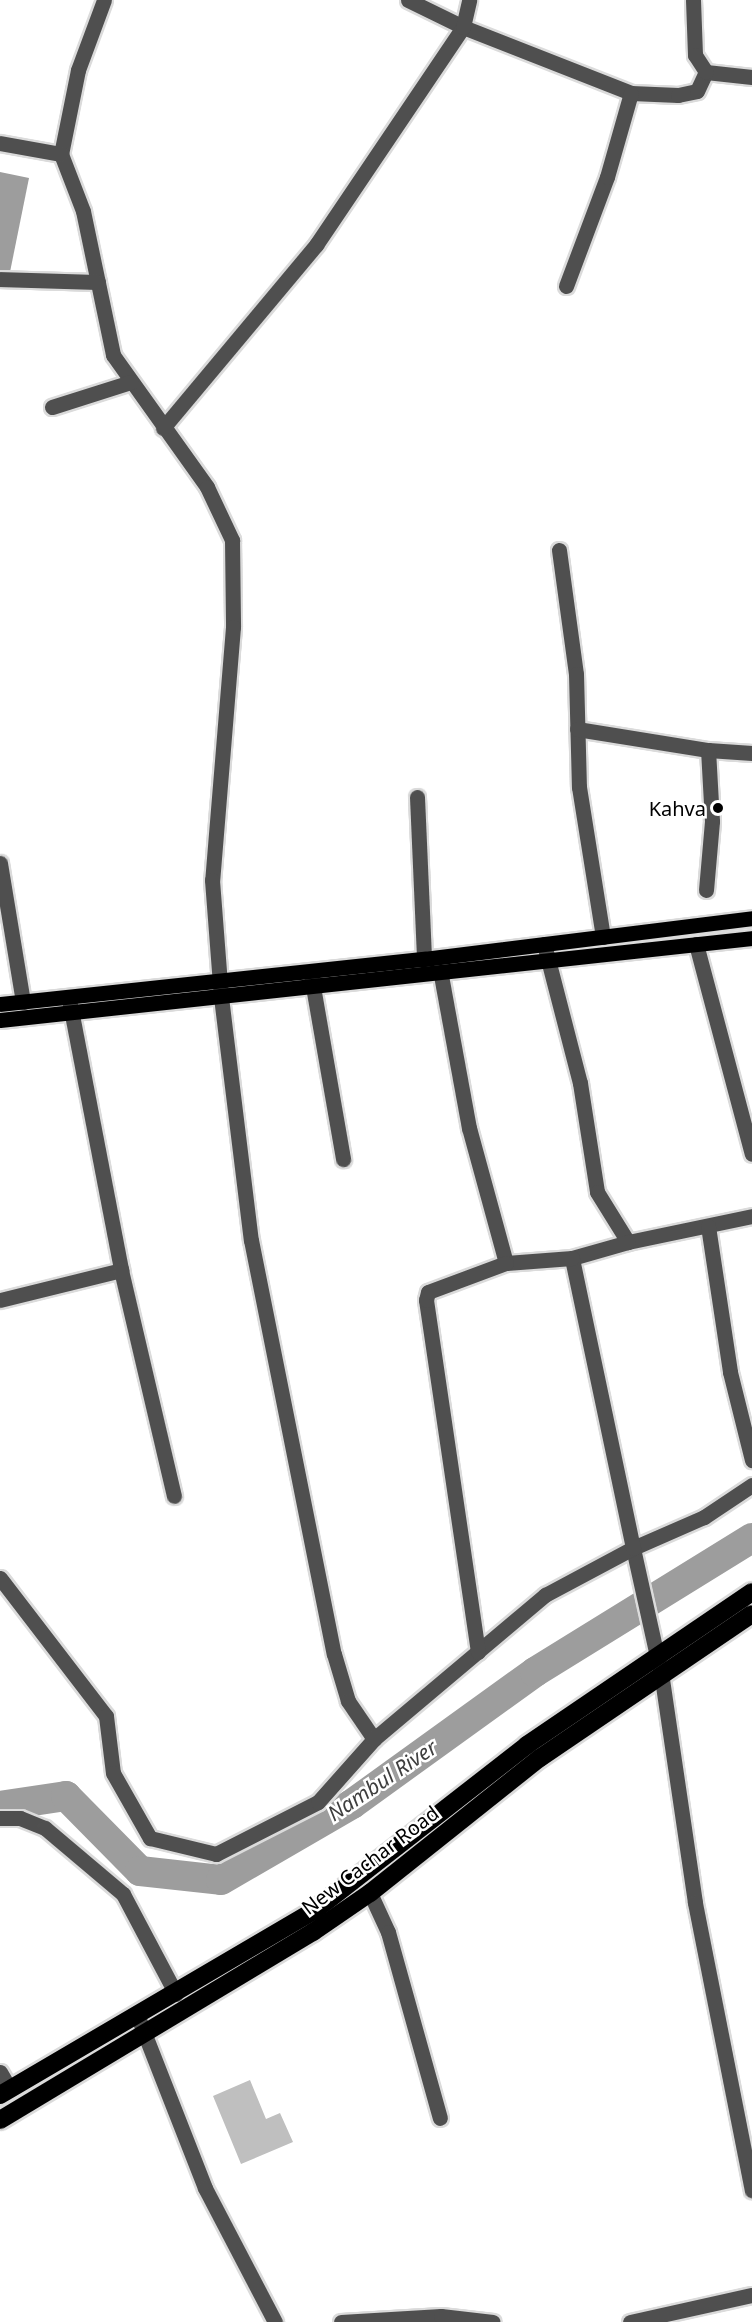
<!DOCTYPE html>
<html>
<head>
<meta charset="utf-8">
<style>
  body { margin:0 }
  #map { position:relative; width:752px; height:2322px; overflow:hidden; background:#fff; font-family:"Noto Sans",sans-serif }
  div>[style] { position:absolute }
  .water>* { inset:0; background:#9d9d9d }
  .river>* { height:30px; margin:-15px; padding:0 15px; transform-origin:15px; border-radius:15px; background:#9d9d9d }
  .building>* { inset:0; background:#bfbfbf }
  .roads { filter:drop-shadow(2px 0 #dbdbdb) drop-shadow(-2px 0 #dbdbdb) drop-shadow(0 2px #dbdbdb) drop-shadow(0 -2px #dbdbdb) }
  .minor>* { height:15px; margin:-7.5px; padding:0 7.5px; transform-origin:7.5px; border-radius:7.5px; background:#4f4f4f }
  .major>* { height:15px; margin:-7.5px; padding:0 7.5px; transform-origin:7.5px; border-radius:7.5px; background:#000 }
  .highway>* { height:18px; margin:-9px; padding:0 9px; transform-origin:9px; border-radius:9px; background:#000 }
  .dots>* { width:16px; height:16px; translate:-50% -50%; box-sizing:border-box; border:3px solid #fff; border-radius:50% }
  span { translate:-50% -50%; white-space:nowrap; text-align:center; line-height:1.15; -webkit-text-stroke:5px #fff; paint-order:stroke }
  .poi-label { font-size:20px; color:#000 }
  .right { translate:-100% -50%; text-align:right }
  .street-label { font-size:20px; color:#000 }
  .water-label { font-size:21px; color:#3e3e3e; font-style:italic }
</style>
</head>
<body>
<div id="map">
  <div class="water">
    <div style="clip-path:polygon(0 172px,29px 178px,9px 277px,0 276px)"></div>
  </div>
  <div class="river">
    <div style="left:0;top:1806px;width:67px;rotate:-8.6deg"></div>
    <div style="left:66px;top:1796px;width:105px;rotate:45.4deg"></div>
    <div style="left:140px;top:1871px;width:81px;rotate:6.3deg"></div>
    <div style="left:221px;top:1880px;width:151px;rotate:-30.1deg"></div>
    <div style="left:352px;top:1804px;width:226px;rotate:-35.8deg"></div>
    <div style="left:535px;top:1672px;width:255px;rotate:-31.7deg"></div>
  </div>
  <div class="building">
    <div style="clip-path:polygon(250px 2080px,266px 2119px,280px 2113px,293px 2142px,241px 2164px,213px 2096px)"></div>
  </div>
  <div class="roads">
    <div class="minor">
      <div style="left:104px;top:0;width:75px;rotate:110.4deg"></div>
      <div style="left:78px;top:70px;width:86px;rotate:101.4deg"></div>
      <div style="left:61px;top:154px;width:61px;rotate:68.9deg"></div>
      <div style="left:83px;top:211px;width:147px;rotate:78.2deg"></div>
      <div style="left:113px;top:355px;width:162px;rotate:54.5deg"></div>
      <div style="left:207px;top:487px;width:59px;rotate:64.7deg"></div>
      <div style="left:232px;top:540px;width:87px;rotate:89.3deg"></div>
      <div style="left:233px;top:627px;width:254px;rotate:94.7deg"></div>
      <div style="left:212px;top:880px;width:117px;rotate:85.6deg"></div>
      <div style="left:221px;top:997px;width:245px;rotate:83deg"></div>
      <div style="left:251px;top:1240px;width:422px;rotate:78.7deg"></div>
      <div style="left:334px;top:1654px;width:49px;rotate:73.4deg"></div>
      <div style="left:348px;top:1701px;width:46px;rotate:55.6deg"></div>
      <div style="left:408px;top:0;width:61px;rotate:26.1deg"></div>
      <div style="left:463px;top:27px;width:180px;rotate:21.4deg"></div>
      <div style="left:631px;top:93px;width:47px;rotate:2.4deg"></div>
      <div style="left:678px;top:95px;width:19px;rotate:-12deg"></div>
      <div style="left:697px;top:91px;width:21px;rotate:-65deg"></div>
      <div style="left:706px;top:72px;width:46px;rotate:6.2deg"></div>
      <div style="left:693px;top:0;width:55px;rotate:87.9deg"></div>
      <div style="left:695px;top:55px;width:20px;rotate:57deg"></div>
      <div style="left:0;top:143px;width:62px;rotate:10.2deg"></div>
      <div style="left:0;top:279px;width:98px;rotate:1.8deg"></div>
      <div style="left:566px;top:286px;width:116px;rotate:-69.4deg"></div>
      <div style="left:607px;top:177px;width:87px;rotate:-74.1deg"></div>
      <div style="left:52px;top:407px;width:83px;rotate:-17.6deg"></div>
      <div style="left:163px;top:428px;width:239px;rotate:-50.1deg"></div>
      <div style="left:316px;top:245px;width:263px;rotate:-56deg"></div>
      <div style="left:463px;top:27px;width:28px;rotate:-77deg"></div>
      <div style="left:559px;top:550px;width:125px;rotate:82.2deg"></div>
      <div style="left:576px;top:674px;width:113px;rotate:88.5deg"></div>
      <div style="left:579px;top:787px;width:152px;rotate:80.9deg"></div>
      <div style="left:577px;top:729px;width:133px;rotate:9.1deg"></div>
      <div style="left:708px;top:750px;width:44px;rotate:3.9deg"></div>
      <div style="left:417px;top:797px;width:162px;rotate:87.5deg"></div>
      <div style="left:0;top:863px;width:141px;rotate:80.6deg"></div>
      <div style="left:706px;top:890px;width:69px;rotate:-85deg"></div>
      <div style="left:712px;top:821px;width:71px;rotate:-93.2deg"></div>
      <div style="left:544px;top:944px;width:144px;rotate:75.5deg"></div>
      <div style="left:580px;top:1083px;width:110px;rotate:81.1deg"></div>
      <div style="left:597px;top:1192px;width:59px;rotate:58.2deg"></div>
      <div style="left:628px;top:1242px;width:127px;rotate:-11.8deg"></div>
      <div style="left:696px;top:944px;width:217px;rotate:75.1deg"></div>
      <div style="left:311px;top:975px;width:187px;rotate:80.1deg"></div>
      <div style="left:69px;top:999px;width:276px;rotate:79.1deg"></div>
      <div style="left:708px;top:1226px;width:148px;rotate:81.4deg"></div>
      <div style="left:730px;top:1372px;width:91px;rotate:76deg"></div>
      <div style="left:572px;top:1258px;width:58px;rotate:-15.9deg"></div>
      <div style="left:0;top:1300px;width:125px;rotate:-13.9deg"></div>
      <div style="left:121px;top:1270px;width:232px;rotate:76.8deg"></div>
      <div style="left:752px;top:1485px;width:58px;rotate:146.3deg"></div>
      <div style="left:704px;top:1517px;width:77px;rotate:156.4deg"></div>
      <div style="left:633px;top:1548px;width:134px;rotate:77.5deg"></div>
      <div style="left:662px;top:1679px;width:226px;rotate:81.6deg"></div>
      <div style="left:695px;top:1903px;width:293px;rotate:78.8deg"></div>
      <div style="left:0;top:1578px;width:174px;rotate:52.5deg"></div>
      <div style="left:106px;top:1716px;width:57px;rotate:83deg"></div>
      <div style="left:113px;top:1773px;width:75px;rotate:60.4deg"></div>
      <div style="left:150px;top:1838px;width:68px;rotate:13.6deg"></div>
      <div style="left:216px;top:1854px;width:114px;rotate:-27deg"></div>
      <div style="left:318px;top:1802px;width:84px;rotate:-48.4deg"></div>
      <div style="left:374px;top:1739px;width:224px;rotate:-40.1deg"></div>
      <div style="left:545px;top:1595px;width:100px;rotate:-28.1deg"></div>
      <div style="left:633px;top:1548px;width:296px;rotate:-101.9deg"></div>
      <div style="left:572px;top:1258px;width:66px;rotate:175.7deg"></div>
      <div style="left:506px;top:1263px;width:140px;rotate:-105.3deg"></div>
      <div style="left:469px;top:1128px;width:156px;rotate:-100.4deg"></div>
      <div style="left:478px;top:1652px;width:356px;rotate:-98.4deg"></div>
      <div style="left:426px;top:1300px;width:8px;rotate:-76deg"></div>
      <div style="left:428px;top:1292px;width:83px;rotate:-20.4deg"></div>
      <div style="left:0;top:1818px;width:20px"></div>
      <div style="left:20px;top:1818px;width:27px;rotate:22deg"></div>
      <div style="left:45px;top:1828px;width:102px;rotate:40.2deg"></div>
      <div style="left:123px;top:1894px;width:113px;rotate:62.1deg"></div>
      <div style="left:370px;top:1893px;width:43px;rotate:65.2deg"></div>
      <div style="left:388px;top:1932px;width:193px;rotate:74.4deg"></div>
      <div style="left:138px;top:2017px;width:184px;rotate:68.6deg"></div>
      <div style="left:205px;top:2188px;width:151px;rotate:62.4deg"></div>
      <div style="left:0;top:2072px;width:20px;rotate:60deg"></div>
      <div style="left:341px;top:2322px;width:100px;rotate:-3.4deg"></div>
      <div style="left:441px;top:2316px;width:52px;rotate:6.6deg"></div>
      <div style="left:630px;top:2322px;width:125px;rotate:-12.5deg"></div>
    </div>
    <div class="major">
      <div style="left:0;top:1004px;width:426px;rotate:-6.1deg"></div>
      <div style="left:424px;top:959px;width:331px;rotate:-7.1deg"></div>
      <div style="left:0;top:1020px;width:756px;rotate:-6.22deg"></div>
    </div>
    <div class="highway">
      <div style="left:0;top:2095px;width:364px;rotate:-30.4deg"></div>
      <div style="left:314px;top:1911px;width:270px;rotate:-37.9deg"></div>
      <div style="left:527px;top:1745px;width:272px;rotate:-34.2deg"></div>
      <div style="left:0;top:2120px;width:365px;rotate:-31deg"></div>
      <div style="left:313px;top:1932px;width:69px;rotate:-34.4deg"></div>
      <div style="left:370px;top:1893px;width:217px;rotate:-38.5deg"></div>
      <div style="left:540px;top:1758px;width:256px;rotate:-34.2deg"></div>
    </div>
  </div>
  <div class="dots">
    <div style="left:718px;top:808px;background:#000"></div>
  </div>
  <div class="poi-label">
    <span class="right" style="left:706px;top:808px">Kahva</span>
  </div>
  <div class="street-label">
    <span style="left:370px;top:1860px;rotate:-37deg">New Cachar Road</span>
  </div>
  <div class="water-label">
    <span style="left:382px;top:1780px;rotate:-34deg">Nambul River</span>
  </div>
</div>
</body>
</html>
